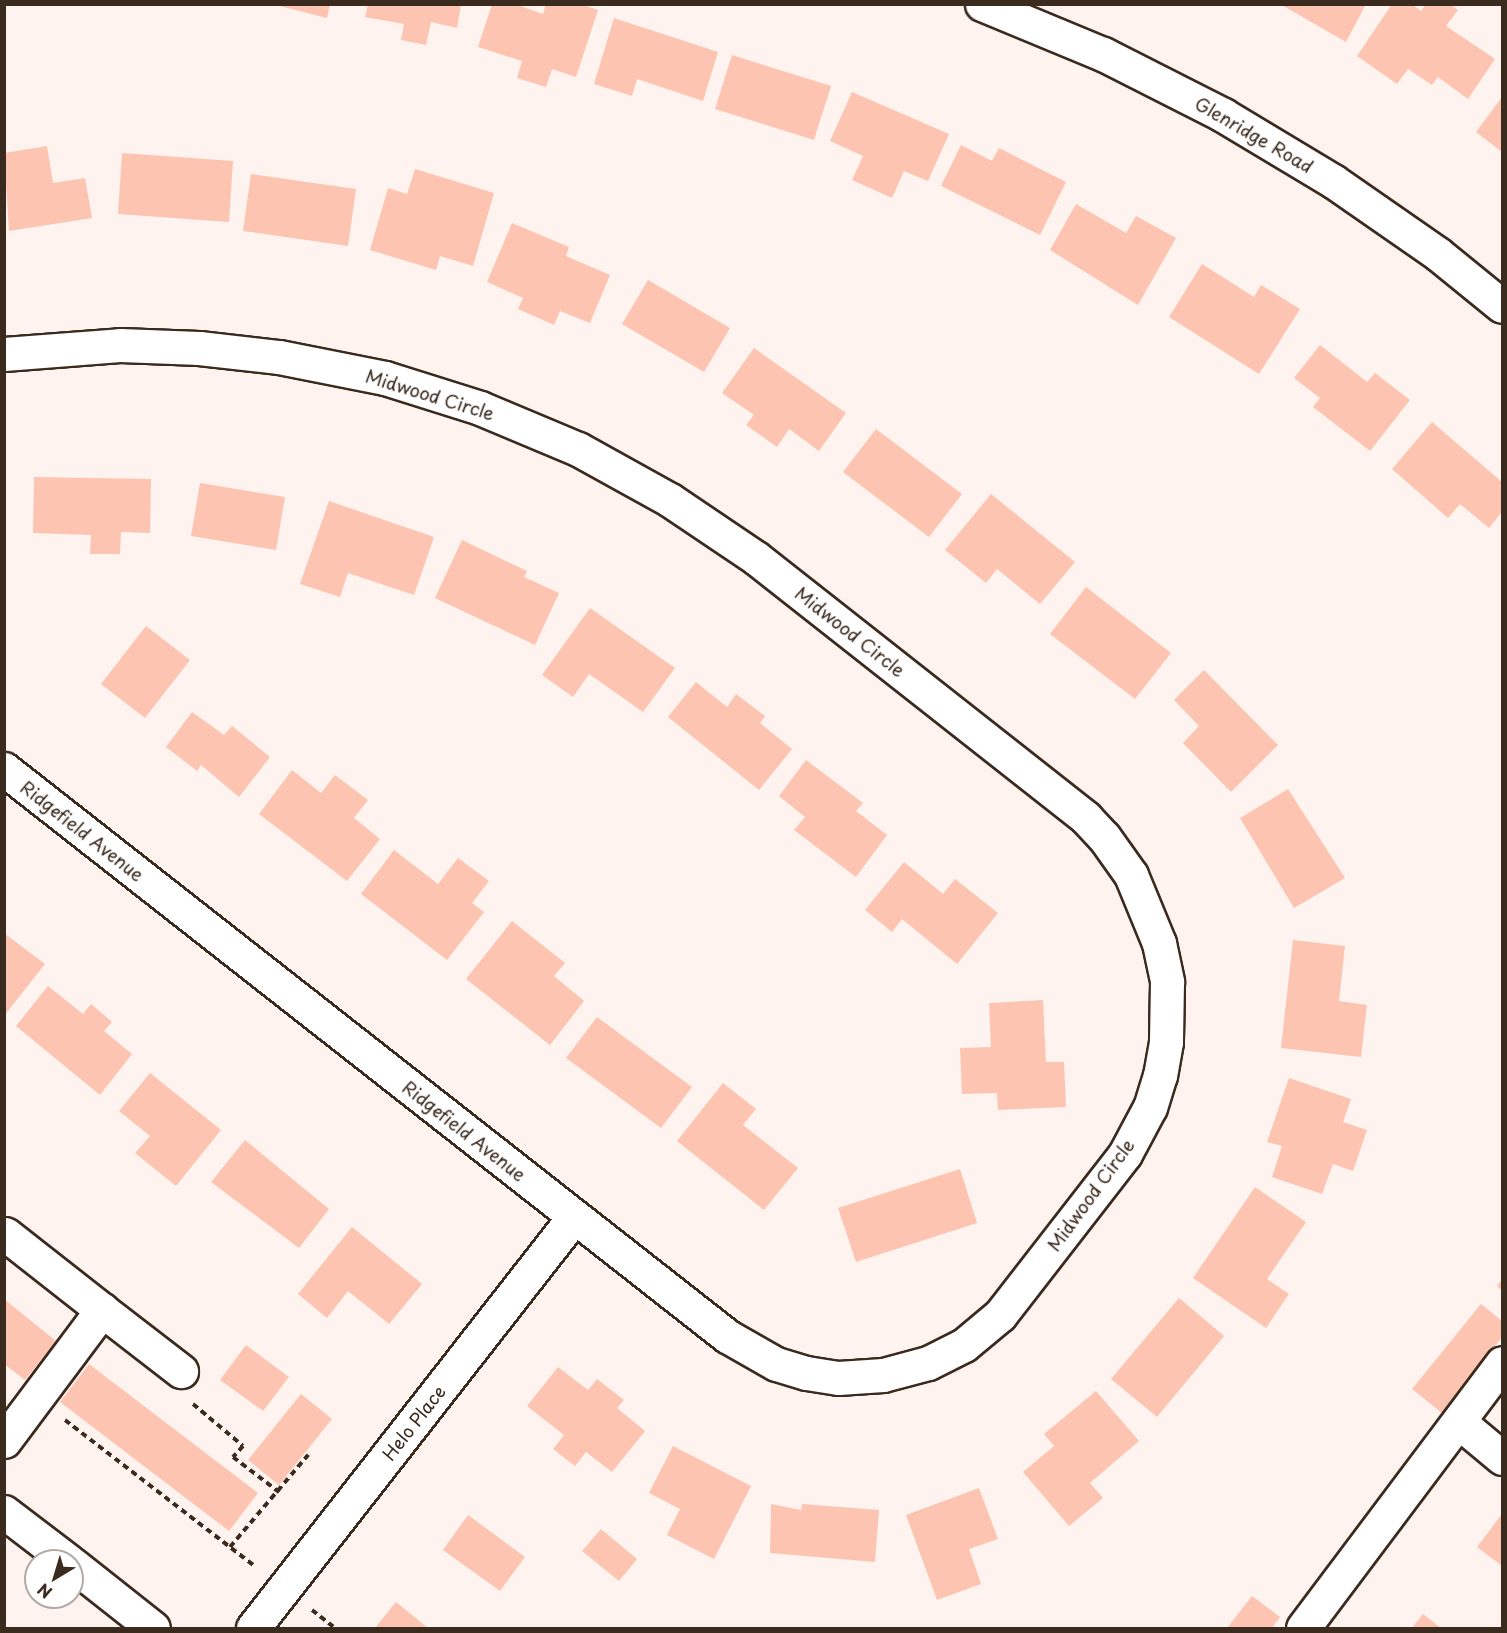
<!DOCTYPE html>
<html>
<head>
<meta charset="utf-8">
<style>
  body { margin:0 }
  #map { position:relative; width:1507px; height:1633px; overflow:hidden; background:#fff3ef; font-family:"Playpen Sans",sans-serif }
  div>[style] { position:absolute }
  .building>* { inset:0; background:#fdc4b1 }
  .path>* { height:4px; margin-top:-2px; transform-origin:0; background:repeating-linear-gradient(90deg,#3b2a1e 0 6px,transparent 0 10.5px) }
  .roads { filter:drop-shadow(2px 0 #3b2a1e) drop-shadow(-2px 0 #3b2a1e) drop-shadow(0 2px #3b2a1e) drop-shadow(0 -2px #3b2a1e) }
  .minor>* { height:33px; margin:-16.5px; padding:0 16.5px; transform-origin:16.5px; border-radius:16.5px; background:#fff }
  span { translate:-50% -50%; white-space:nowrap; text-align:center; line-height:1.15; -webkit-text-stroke:5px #fff; paint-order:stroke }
  .street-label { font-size:18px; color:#3b2a1e }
  .frame { position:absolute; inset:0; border:6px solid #3b2a1e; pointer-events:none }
  .north { position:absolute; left:24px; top:1549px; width:60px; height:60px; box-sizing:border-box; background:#fff; border:2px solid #b1aaa5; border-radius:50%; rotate:218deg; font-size:16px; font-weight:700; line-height:24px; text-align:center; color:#3b2a1e }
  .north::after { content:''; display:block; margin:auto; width:21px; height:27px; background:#3b2a1e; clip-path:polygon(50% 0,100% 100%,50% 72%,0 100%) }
</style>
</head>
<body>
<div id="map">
  <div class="building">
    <div style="clip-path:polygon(272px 4px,330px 4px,327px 18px)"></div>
    <div style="clip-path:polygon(368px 4px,461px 4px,457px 28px,431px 22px,426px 45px,401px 40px,404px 24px,365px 17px)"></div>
    <div style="clip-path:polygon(492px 4px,515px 4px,543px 14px,546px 4px,581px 4px,598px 10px,576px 77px,552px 69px,546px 87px,517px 78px,522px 61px,478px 47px)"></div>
    <div style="clip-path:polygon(1280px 4px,1366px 4px,1346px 42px)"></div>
    <div style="clip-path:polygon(1392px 4px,1412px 4px,1421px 11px,1426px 4px,1450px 4px,1458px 10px,1446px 26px,1495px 59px,1468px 99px,1438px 77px,1432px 85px,1408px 69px,1397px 84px,1357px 56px)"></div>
    <div style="clip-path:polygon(614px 18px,718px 52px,703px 101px,637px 79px,632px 96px,594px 84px)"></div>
    <div style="clip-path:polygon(732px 55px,831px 86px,814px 140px,715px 109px)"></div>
    <div style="clip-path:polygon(852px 92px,949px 134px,928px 181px,904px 171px,892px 198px,852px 180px,863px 156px,830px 141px)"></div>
    <div style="clip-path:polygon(1502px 97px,1502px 152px,1476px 132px)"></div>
    <div style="clip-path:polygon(961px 145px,992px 161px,999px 148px,1066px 182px,1040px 235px,941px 186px)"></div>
    <div style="clip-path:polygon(47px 146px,53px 183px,85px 178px,92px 218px,9px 231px,4px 153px)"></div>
    <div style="clip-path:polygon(122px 153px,233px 161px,229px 222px,118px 214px)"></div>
    <div style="clip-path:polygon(415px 169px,494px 193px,473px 266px,440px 256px,436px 270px,370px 250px,388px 188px,407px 194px)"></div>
    <div style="clip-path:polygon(251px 174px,356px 189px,348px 246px,243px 231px)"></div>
    <div style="clip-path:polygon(1076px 204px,1126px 233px,1136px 216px,1176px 238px,1138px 305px,1050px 250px)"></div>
    <div style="clip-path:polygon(512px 223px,569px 247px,566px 256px,610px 275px,590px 323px,560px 311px,554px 325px,518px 309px,523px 298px,487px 282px)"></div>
    <div style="clip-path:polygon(1202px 264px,1254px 297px,1261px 285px,1300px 309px,1259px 374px,1169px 317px)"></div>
    <div style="clip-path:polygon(648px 280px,730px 328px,704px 372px,622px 324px)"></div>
    <div style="clip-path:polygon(1320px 345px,1367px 382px,1375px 373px,1410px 400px,1370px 451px,1313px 407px,1320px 398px,1294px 378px)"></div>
    <div style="clip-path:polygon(754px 348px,846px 413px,819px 451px,789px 429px,777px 447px,746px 425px,754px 415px,722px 393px)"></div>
    <div style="clip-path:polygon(1432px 422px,1502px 482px,1502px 512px,1489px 528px,1460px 504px,1448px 518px,1392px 469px)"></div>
    <div style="clip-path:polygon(876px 429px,962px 494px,929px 537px,843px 472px)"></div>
    <div style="clip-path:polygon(34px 477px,151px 479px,150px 533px,121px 532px,120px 554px,90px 554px,91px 535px,33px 533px)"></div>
    <div style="clip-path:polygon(200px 483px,285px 497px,276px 550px,191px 536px)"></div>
    <div style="clip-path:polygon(991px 494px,1075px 562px,1040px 604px,997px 569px,986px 583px,945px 550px)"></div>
    <div style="clip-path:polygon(329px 501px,434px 537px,414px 595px,348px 573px,340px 597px,300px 584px)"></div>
    <div style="clip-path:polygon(462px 540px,527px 571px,524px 577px,559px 593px,535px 645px,435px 598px)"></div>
    <div style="clip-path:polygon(1086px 587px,1171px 653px,1135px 699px,1050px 634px)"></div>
    <div style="clip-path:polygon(590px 608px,675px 668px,643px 712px,589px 674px,573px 697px,542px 675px)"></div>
    <div style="clip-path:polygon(146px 626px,190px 660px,145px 718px,101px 684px)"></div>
    <div style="clip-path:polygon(1204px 670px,1278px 745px,1231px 792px,1183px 743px,1199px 726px,1174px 700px)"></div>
    <div style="clip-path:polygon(696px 682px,727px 707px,736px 694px,765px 716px,760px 723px,792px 749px,759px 790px,668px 717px)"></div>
    <div style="clip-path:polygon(192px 712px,224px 735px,232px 726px,270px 757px,239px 797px,201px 765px,197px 771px,166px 747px)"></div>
    <div style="clip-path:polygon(806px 760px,863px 803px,856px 811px,887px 835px,856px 877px,794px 830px,805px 817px,779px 796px)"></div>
    <div style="clip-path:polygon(292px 770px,321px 793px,335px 775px,368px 800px,354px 818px,380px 839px,347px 881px,259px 814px)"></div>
    <div style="clip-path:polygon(1288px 789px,1345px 878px,1294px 908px,1240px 818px)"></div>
    <div style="clip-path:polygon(394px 850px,438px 884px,458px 858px,489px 881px,472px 903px,484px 912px,447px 960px,361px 894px)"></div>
    <div style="clip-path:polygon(904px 862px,943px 894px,955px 879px,998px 913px,957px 964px,902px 919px,892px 932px,865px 910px)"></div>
    <div style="clip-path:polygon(512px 921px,565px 963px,554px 976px,584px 1001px,550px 1045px,466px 979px)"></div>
    <div style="clip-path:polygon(4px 933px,45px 964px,4px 1016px)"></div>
    <div style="clip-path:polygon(1293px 940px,1345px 946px,1339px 1001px,1367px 1005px,1361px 1057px,1281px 1048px)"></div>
    <div style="clip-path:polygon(48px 986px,83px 1014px,91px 1004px,112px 1022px,104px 1031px,132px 1054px,100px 1095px,16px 1026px)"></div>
    <div style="clip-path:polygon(1043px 1000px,1046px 1062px,1064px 1062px,1066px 1107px,998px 1110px,997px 1093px,962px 1094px,960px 1048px,991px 1047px,989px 1003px)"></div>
    <div style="clip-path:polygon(597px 1017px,692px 1087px,661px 1128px,566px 1058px)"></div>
    <div style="clip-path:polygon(150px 1073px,221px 1130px,176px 1186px,135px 1153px,150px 1136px,119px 1111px)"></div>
    <div style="clip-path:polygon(1289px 1078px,1351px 1099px,1343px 1122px,1367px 1130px,1353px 1171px,1333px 1164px,1322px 1194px,1272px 1177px,1282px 1146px,1267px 1142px)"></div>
    <div style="clip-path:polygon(723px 1083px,756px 1109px,743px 1125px,798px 1168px,764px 1210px,677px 1141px)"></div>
    <div style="clip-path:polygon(245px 1140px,329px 1209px,299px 1248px,211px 1182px)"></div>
    <div style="clip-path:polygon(960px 1169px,977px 1223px,856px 1262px,838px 1208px)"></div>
    <div style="clip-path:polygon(1255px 1187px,1306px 1222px,1267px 1279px,1289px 1294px,1266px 1328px,1193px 1278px)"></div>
    <div style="clip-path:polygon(352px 1227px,422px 1284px,389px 1324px,348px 1291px,327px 1318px,298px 1294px)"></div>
    <div style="clip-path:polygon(1502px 1279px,1502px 1291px,1497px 1286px)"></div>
    <div style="clip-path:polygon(1179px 1298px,1224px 1336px,1157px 1417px,1111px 1379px)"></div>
    <div style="clip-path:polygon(4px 1299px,56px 1341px,25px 1380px,4px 1364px)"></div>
    <div style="clip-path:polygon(1481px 1304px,1502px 1321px,1502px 1337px,1442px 1413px,1412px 1389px)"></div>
    <div style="clip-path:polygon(246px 1345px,289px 1377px,263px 1411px,220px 1380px)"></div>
    <div style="clip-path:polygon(89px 1364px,258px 1493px,229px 1531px,60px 1402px)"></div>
    <div style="clip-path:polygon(558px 1367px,588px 1390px,597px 1379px,624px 1400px,617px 1408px,645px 1431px,612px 1472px,586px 1452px,575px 1466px,553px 1449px,564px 1435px,527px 1406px)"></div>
    <div style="clip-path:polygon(1096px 1391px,1139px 1441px,1090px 1483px,1103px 1498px,1069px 1526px,1023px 1472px,1054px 1446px,1044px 1434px)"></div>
    <div style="clip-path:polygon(301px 1394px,332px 1419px,279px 1485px,248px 1460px)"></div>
    <div style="clip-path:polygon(673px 1446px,751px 1486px,714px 1559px,667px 1535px,680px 1509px,649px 1493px)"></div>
    <div style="clip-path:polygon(979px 1488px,998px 1539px,969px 1549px,981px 1584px,937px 1600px,906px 1515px)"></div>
    <div style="clip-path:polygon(771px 1504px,801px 1510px,802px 1504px,879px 1510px,875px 1562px,770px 1553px)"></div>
    <div style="clip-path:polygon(1502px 1514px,1502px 1566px,1477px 1547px)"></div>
    <div style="clip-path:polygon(468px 1515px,525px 1557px,500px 1591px,443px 1550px)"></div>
    <div style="clip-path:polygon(601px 1529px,637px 1559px,619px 1581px,582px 1551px)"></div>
    <div style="clip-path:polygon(1252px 1596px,1280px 1617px,1272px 1628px,1227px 1628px)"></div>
    <div style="clip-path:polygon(396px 1602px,428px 1628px,375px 1628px)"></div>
    <div style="clip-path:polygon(1423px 1614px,1441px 1628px,1412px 1628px)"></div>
  </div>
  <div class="path">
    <div style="left:193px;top:1404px;width:65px;rotate:40deg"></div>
    <div style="left:243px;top:1446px;width:15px;rotate:132deg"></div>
    <div style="left:233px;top:1457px;width:58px;rotate:37.3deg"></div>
    <div style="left:65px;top:1420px;width:241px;rotate:37.6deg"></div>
    <div style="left:230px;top:1547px;width:121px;rotate:-49.7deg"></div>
    <div style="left:312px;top:1610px;width:29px;rotate:38deg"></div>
  </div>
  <div class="roads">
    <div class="minor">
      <div style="left:982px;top:4px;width:131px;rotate:22.5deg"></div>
      <div style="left:1103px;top:54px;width:135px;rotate:26.9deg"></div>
      <div style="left:1223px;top:115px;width:128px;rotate:31deg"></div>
      <div style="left:1333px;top:181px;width:128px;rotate:34.8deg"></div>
      <div style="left:1438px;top:254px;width:82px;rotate:39.1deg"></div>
      <div style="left:4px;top:354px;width:116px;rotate:-4.4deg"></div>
      <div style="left:120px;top:345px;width:79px;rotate:2.2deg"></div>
      <div style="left:199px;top:348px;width:81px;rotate:6.4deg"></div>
      <div style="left:279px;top:357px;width:108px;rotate:11.2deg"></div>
      <div style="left:385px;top:378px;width:100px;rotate:17.5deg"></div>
      <div style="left:480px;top:408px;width:106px;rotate:22.7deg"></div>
      <div style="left:578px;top:449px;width:105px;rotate:29deg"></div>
      <div style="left:670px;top:500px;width:104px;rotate:34deg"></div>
      <div style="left:756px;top:558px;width:420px;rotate:38.2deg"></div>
      <div style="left:1086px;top:818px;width:26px;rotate:47deg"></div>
      <div style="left:1104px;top:837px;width:47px;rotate:54.6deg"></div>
      <div style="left:1131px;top:875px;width:74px;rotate:67.6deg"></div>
      <div style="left:1159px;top:943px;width:40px;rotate:78deg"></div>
      <div style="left:1167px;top:982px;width:60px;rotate:91deg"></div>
      <div style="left:1166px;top:1042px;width:34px;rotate:100deg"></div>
      <div style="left:1160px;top:1075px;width:34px;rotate:107deg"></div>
      <div style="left:1150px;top:1107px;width:53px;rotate:118deg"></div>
      <div style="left:1125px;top:1154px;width:204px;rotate:127.8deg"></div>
      <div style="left:1000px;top:1315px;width:47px;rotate:140.2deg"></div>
      <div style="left:964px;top:1345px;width:40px;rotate:153.4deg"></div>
      <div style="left:928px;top:1363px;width:47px;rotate:165.1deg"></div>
      <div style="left:883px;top:1375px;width:45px;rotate:176.2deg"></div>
      <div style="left:838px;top:1378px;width:32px;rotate:-171deg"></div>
      <div style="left:806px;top:1373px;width:31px;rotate:-163deg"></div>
      <div style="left:776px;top:1364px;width:56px;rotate:-150.3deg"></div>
      <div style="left:727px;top:1336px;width:919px;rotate:-141.9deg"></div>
      <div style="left:102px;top:1310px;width:100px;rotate:37.7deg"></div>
      <div style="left:1459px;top:1422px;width:56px;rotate:39.9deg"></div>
      <div style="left:4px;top:1441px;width:164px;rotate:-53.2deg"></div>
      <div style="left:102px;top:1310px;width:123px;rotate:-141.9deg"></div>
      <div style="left:4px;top:1512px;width:81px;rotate:37.4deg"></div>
      <div style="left:72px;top:1564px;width:103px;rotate:38.3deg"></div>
      <div style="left:253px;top:1628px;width:521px;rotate:-52.01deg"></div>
      <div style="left:1303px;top:1628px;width:331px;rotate:-53.1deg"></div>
    </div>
  </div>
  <div class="street-label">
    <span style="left:1254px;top:135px;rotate:30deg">Glenridge Road</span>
    <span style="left:430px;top:395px;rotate:17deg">Midwood Circle</span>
    <span style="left:850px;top:632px;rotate:38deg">Midwood Circle</span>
    <span style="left:82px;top:831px;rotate:38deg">Ridgefield Avenue</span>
    <span style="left:464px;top:1131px;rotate:38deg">Ridgefield Avenue</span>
    <span style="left:1091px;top:1195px;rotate:-54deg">Midwood Circle</span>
    <span style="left:414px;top:1423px;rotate:-52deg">Helo Place</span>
  </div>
  <div class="frame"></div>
  <div class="north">N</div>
</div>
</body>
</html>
